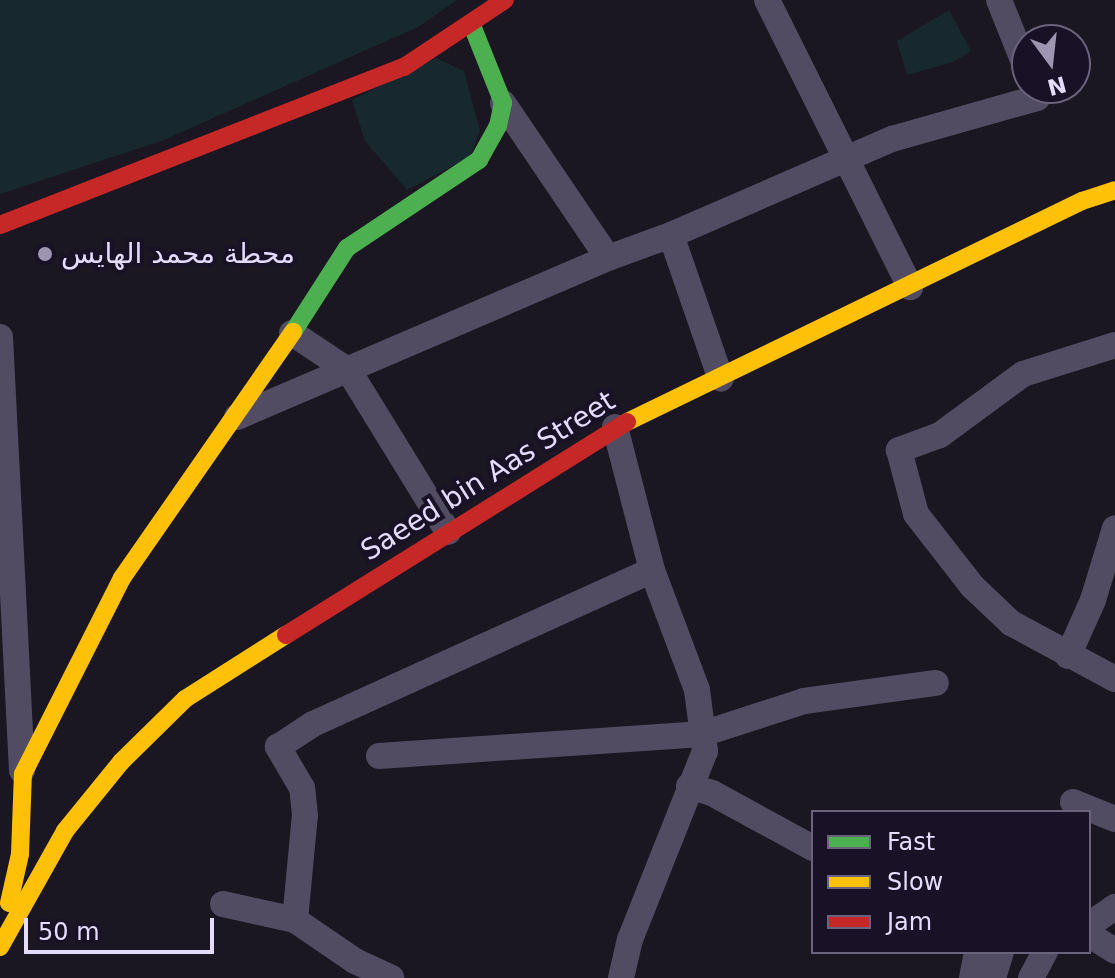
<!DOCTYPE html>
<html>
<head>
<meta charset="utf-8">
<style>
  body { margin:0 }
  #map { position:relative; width:1115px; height:978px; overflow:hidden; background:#1a1622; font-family:"DejaVu Sans","Noto Naskh Arabic",sans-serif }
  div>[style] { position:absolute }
  .green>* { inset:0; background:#17292e }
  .street>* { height:26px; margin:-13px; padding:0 13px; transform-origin:13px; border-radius:13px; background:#514c61 }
  .fast>* { height:18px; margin:-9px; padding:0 9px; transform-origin:9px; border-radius:9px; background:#4caf50 }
  .slow>* { height:18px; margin:-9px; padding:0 9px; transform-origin:9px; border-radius:9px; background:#ffc107 }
  .jam>* { height:18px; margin:-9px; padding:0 9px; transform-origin:9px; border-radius:9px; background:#c62828 }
  .dots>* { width:22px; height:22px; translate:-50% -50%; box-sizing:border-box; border:4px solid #191226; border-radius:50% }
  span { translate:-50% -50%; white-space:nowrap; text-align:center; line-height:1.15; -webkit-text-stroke:8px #191226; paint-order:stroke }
  .poi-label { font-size:28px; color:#e5dbfc }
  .left { translate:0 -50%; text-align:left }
  .street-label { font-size:28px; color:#e5dbfc }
  .legend { position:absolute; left:811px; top:810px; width:280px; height:144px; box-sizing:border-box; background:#191226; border:2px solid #6b627c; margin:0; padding:10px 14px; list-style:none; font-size:24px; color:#e5dbfc }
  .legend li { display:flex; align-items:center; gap:16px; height:40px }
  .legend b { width:40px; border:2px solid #6b627c }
  .north { position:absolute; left:1011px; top:24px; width:80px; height:80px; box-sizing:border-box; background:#191226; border:2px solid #6b627c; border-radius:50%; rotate:165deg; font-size:22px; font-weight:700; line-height:32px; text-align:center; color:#e5dbfc }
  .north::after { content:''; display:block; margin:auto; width:28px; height:36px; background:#9e96b0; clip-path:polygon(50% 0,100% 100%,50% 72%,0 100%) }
  .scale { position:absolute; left:24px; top:918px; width:190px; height:36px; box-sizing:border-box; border:4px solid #e5dbfc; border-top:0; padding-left:10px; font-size:24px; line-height:28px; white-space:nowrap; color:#e5dbfc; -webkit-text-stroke:6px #191226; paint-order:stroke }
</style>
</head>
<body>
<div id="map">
  <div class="green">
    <div style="clip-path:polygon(0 0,457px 0,420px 26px,164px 140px,0 194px)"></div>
    <div style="clip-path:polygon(949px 10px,971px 51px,953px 62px,907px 75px,897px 41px)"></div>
    <div style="clip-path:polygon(436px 58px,464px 71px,480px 131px,470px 157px,407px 190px,365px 141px,352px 100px)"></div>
  </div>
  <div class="street">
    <div style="left:767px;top:0;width:321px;rotate:63.5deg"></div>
    <div style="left:999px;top:0;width:75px;rotate:68.2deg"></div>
    <div style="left:503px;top:103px;width:187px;rotate:55.9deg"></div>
    <div style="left:608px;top:258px;width:67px;rotate:-20.1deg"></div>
    <div style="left:671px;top:235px;width:241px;rotate:-23.5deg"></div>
    <div style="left:892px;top:139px;width:151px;rotate:-15.8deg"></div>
    <div style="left:1037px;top:98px;width:10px;rotate:-107deg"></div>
    <div style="left:671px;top:235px;width:152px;rotate:70.9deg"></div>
    <div style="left:292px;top:333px;width:69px;rotate:33.7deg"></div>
    <div style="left:349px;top:371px;width:189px;rotate:58.4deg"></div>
    <div style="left:0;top:337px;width:434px;rotate:87.1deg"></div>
    <div style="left:1115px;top:345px;width:96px;rotate:162.5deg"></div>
    <div style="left:1023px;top:374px;width:103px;rotate:143.7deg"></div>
    <div style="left:940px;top:435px;width:44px;rotate:159.9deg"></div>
    <div style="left:899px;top:450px;width:66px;rotate:75.1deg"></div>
    <div style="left:916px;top:514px;width:91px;rotate:52.1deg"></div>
    <div style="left:972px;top:586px;width:54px;rotate:43.5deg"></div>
    <div style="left:1011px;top:623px;width:118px;rotate:28.3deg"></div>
    <div style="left:237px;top:417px;width:404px;rotate:-23.2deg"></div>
    <div style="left:615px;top:427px;width:148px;rotate:75.5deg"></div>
    <div style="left:652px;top:570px;width:128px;rotate:69.4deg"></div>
    <div style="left:697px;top:690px;width:62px;rotate:82.5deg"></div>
    <div style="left:705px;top:751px;width:202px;rotate:111.7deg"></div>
    <div style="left:630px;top:939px;width:40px;rotate:103deg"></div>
    <div style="left:1068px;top:656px;width:61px;rotate:-65.9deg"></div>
    <div style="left:1093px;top:600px;width:75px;rotate:-73deg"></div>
    <div style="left:379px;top:756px;width:324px;rotate:-3.9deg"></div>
    <div style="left:702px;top:734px;width:107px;rotate:-17.9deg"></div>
    <div style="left:804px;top:701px;width:133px;rotate:-7.8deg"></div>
    <div style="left:689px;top:786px;width:24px;rotate:17deg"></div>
    <div style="left:712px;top:793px;width:115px;rotate:28.6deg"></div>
    <div style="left:1073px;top:802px;width:45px;rotate:22deg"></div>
    <div style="left:223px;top:904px;width:74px;rotate:12.5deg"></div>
    <div style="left:295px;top:920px;width:73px;rotate:34.3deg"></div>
    <div style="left:355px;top:961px;width:40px;rotate:25deg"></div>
    <div style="left:295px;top:920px;width:105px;rotate:-84.6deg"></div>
    <div style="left:305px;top:815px;width:27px;rotate:-96deg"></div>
    <div style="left:302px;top:788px;width:48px;rotate:-120.3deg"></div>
    <div style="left:278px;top:747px;width:42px;rotate:-33.3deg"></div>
    <div style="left:313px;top:724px;width:372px;rotate:-24.4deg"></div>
    <div style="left:1089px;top:925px;width:32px;rotate:-35deg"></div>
    <div style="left:1090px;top:926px;width:10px;rotate:84deg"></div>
    <div style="left:1091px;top:936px;width:28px;rotate:32deg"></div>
    <div style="left:972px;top:978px;width:26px;rotate:-79deg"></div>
    <div style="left:993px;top:978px;width:27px;rotate:-73deg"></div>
    <div style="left:1031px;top:978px;width:30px;rotate:-62deg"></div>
  </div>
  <div class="fast">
    <div style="left:293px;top:332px;width:100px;rotate:-57.3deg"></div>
    <div style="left:347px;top:248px;width:159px;rotate:-33.7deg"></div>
    <div style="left:479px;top:160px;width:39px;rotate:-61deg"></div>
    <div style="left:498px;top:126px;width:24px;rotate:-78deg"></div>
    <div style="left:503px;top:103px;width:86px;rotate:-111.8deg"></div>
  </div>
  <div class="slow">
    <div style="left:627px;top:422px;width:506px;rotate:-25.91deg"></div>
    <div style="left:1082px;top:201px;width:35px;rotate:-18deg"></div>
    <div style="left:9px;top:903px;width:50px;rotate:-77.3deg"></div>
    <div style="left:20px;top:854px;width:80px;rotate:-87.9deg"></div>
    <div style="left:23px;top:774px;width:220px;rotate:-63.2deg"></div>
    <div style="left:122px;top:578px;width:300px;rotate:-55.2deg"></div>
    <div style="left:0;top:947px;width:133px;rotate:-60.7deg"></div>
    <div style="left:65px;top:831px;width:89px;rotate:-50.9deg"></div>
    <div style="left:121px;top:762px;width:90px;rotate:-44.5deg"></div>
    <div style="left:185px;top:699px;width:120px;rotate:-32.4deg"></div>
  </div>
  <div class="jam">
    <div style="left:0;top:225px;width:434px;rotate:-21.4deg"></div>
    <div style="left:404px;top:67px;width:121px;rotate:-33.6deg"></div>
    <div style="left:286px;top:635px;width:402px;rotate:-32deg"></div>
  </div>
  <div class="dots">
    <div style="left:45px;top:254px;background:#9e96b0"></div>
  </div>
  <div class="poi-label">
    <span class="left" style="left:61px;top:254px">محطة محمد الهايس</span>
  </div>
  <div class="street-label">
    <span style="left:488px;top:476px;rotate:-32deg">Saeed bin Aas Street</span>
  </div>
  <ul class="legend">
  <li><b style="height:10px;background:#4caf50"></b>Fast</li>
  <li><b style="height:10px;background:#ffc107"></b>Slow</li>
  <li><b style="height:10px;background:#c62828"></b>Jam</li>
  </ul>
  <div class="north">N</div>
  <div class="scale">50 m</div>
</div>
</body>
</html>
